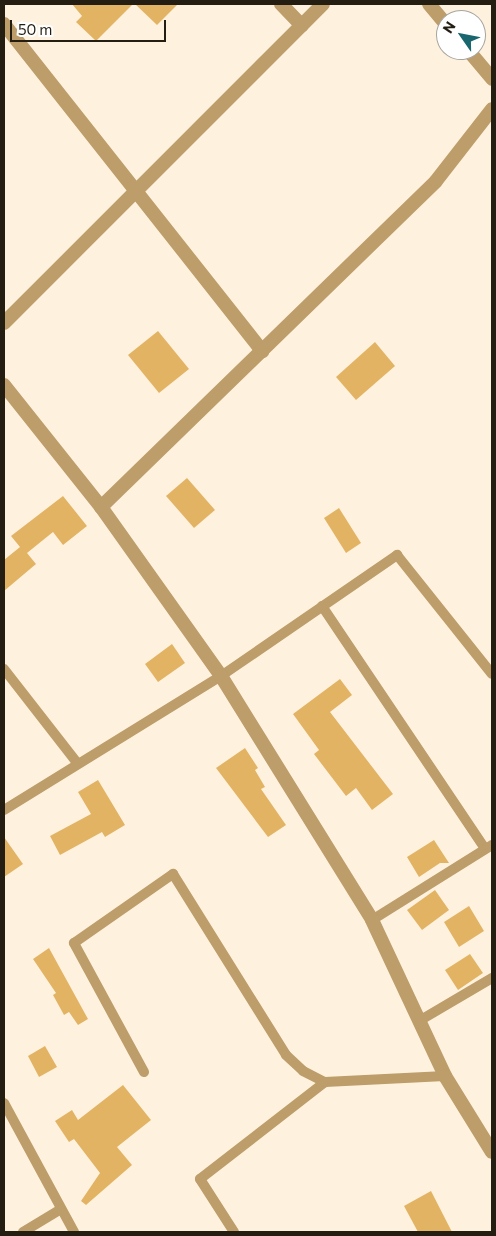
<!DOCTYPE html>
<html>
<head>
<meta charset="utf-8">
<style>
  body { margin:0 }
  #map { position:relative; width:496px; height:1236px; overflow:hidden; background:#fef2df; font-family:Commissioner,sans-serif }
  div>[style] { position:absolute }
  .building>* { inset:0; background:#e3b364 }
  .service>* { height:10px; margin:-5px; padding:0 5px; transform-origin:5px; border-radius:5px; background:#bd9d6a }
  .minor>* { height:14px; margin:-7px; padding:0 7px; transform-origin:7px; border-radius:7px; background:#bd9d6a }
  span { translate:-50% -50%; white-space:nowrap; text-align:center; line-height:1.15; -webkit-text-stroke:4px #fff; paint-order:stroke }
  .frame { position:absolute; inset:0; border:5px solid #241d11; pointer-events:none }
  .north { position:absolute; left:436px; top:10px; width:50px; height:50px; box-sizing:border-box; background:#fff; border:1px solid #a7a5a0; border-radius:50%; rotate:303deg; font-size:14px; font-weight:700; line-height:20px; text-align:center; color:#241d11 }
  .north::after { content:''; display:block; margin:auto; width:18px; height:22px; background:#19666f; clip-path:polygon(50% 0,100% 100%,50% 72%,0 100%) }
  .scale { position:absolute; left:10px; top:20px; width:156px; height:22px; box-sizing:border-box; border:2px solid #241d11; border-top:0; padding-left:6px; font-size:15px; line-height:18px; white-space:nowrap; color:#241d11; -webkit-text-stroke:4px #fff; paint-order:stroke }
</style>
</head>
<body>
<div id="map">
  <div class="building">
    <div style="clip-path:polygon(72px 4px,133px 4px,96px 41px,76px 22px,82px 16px)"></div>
    <div style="clip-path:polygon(135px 4px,178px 4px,157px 25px)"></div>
    <div style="clip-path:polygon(158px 331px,189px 369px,159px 393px,128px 355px)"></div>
    <div style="clip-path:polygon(375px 342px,395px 366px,356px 400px,336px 377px)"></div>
    <div style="clip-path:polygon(187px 478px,215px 510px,194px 528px,166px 496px)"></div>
    <div style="clip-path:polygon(63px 496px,87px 526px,63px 545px,53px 532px,27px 553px,36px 564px,4px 591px,4px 560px,20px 547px,11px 536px)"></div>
    <div style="clip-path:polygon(339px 508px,361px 543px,346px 553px,324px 518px)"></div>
    <div style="clip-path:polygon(172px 644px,185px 663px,158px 682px,145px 664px)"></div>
    <div style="clip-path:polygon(340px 679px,352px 695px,330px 712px,393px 794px,372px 810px,356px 788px,346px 796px,314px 754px,319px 750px,293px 714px)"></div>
    <div style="clip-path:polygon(245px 748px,258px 768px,255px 770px,265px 787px,261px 789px,286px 825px,268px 837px,216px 768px)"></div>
    <div style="clip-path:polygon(98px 780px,125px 825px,105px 837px,102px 832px,60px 855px,50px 836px,91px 814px,78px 792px)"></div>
    <div style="clip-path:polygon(4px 837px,23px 864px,4px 877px)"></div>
    <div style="clip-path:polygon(434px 840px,449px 863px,440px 863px,419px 877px,407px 857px)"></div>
    <div style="clip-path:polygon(435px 890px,449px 910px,422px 930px,407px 910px)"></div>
    <div style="clip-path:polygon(469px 906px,484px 931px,459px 947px,444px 922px)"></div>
    <div style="clip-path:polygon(49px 948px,88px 1019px,78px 1025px,69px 1012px,64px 1015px,53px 995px,56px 993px,33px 959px)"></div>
    <div style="clip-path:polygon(470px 954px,483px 973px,458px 990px,445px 970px)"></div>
    <div style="clip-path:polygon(45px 1046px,57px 1067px,39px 1077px,28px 1056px)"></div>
    <div style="clip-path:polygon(123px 1085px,151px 1120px,117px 1147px,132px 1165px,86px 1205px,81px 1201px,100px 1173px,74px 1139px,69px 1142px,55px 1121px,72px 1110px,78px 1120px)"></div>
    <div style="clip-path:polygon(431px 1191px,452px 1232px,418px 1232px,404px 1206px)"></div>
  </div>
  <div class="service">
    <div style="left:322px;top:606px;width:290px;rotate:56.1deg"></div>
    <div style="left:4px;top:669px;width:120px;rotate:52.1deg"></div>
    <div style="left:4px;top:810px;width:255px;rotate:-31.7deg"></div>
    <div style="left:221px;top:676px;width:214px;rotate:-34.5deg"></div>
    <div style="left:397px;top:555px;width:152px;rotate:51.4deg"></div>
    <div style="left:372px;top:920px;width:142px;rotate:-32deg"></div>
    <div style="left:419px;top:1021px;width:85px;rotate:-30.5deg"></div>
    <div style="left:144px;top:1072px;width:147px;rotate:-118.5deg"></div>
    <div style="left:74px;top:943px;width:121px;rotate:-34.9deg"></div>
    <div style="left:173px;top:874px;width:213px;rotate:58deg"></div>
    <div style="left:286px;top:1055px;width:23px;rotate:43deg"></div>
    <div style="left:303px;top:1071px;width:25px;rotate:27deg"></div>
    <div style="left:4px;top:1103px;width:147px;rotate:61.5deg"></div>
    <div style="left:23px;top:1232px;width:44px;rotate:-31.2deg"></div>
    <div style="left:234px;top:1232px;width:63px;rotate:-122.7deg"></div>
    <div style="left:200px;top:1179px;width:158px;rotate:-37.8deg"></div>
    <div style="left:325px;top:1082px;width:120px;rotate:-2.9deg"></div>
  </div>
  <div class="minor">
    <div style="left:281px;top:4px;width:30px;rotate:46deg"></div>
    <div style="left:429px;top:4px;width:26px;rotate:50deg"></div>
    <div style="left:4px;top:24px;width:417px;rotate:51.7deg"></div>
    <div style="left:468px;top:50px;width:38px;rotate:50deg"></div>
    <div style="left:4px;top:323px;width:451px;rotate:-45deg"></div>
    <div style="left:4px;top:385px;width:156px;rotate:51.5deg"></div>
    <div style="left:101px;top:507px;width:207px;rotate:54.6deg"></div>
    <div style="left:221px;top:676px;width:287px;rotate:58.2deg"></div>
    <div style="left:372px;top:920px;width:172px;rotate:64.9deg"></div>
    <div style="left:445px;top:1076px;width:89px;rotate:58.3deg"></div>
    <div style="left:101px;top:507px;width:467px;rotate:-44.2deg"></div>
    <div style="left:436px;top:181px;width:91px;rotate:-52.1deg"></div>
  </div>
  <div class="frame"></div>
  <div class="north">N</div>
  <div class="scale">50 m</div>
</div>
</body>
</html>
